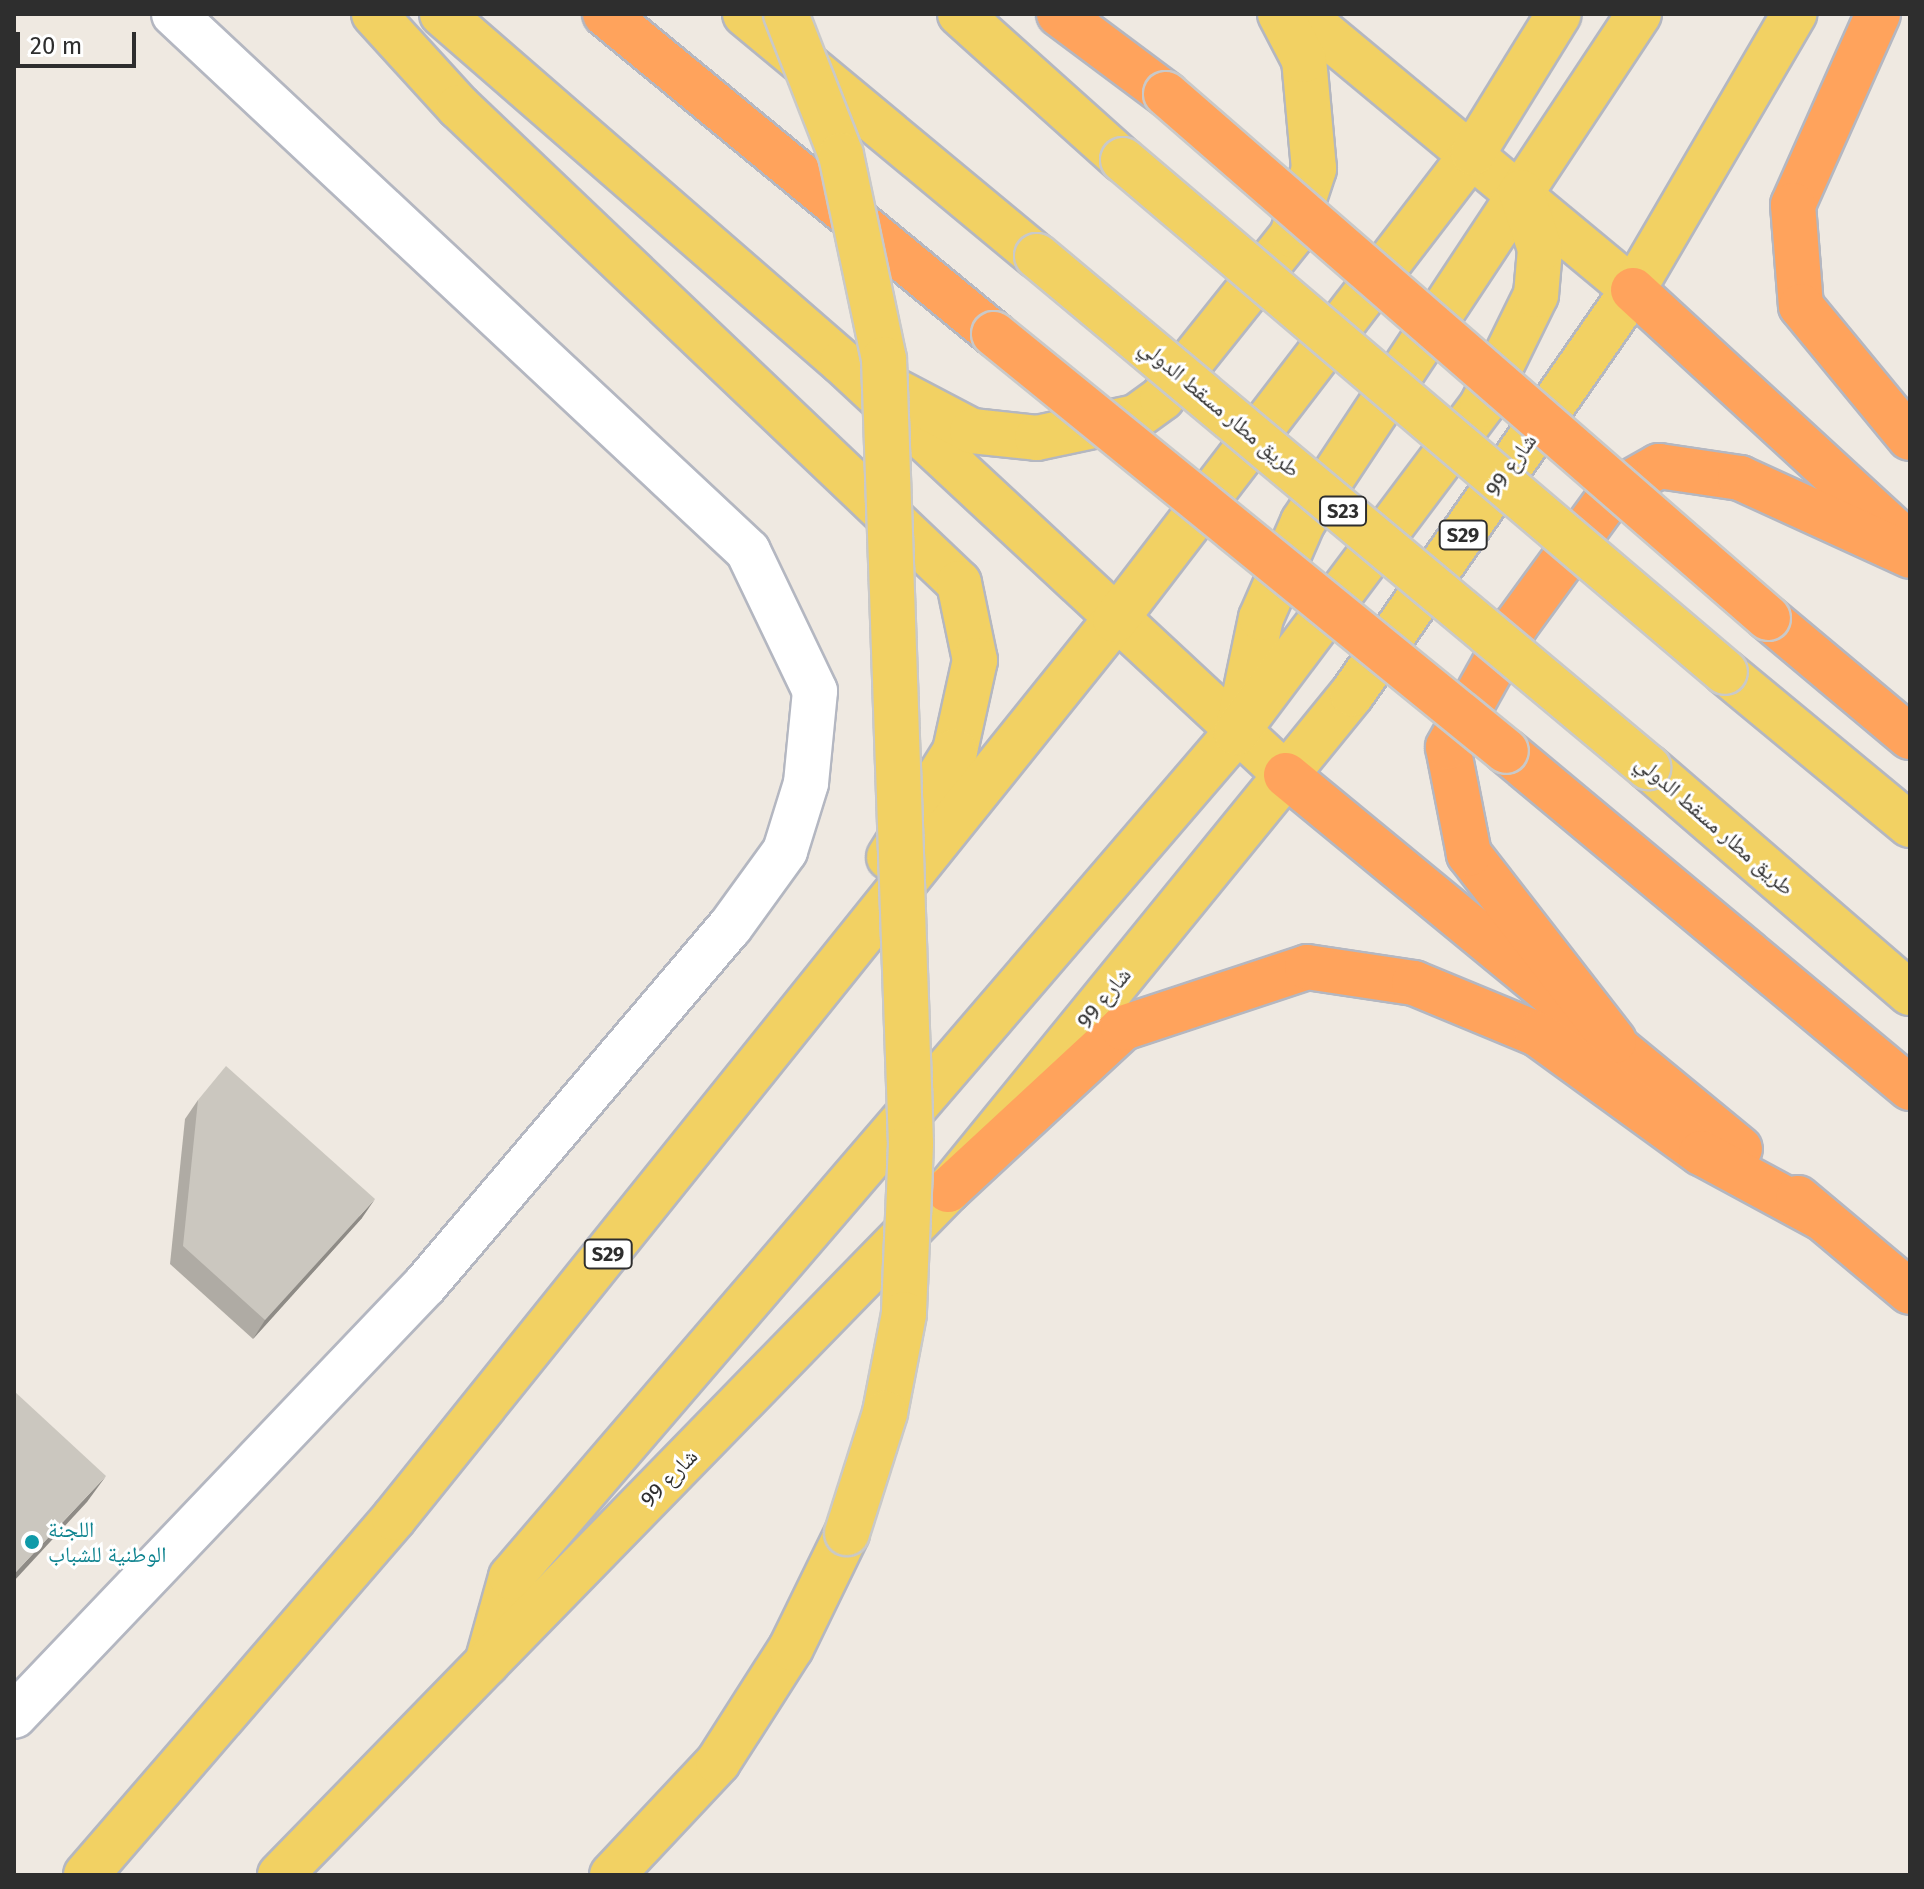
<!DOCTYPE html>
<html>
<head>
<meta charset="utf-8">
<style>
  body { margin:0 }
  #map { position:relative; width:1924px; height:1889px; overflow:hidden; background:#efe9e1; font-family:"Fira Sans","Noto Naskh Arabic",sans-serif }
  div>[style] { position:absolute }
  .roads { filter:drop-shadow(2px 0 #b4b7c1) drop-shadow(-2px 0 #b4b7c1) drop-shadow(0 2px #b4b7c1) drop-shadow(0 -2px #b4b7c1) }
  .street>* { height:44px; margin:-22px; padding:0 22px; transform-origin:22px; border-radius:22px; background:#fff }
  .primary>* { height:44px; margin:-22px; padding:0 22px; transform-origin:22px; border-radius:22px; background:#f2d163 }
  .highway>* { height:44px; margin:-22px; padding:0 22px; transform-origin:22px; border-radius:22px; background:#ffa35c }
  .bridges { filter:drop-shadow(2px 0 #c9c9c9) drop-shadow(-2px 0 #c9c9c9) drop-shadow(0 2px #c9c9c9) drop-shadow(0 -2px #c9c9c9) }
  .primary-bridge>* { height:44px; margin:-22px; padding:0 22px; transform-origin:22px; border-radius:22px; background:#f2d163 }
  .highway-bridge>* { height:44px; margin:-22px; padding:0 22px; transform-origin:22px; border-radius:22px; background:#ffa35c }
  .wall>* { inset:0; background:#afaba4 }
  .shaded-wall>* { inset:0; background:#8e8b86 }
  .building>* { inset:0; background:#cbc7bf }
  .dots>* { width:22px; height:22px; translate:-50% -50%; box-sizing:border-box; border:4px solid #fff; border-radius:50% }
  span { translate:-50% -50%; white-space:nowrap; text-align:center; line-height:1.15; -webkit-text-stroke:6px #fff; paint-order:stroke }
  .shield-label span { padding:2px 6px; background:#fff; border:2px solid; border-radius:6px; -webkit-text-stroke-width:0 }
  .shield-label { font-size:20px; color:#2e2e2e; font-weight:700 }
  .street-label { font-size:22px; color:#2e2e2e }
  .culture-label { font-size:22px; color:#0d838f }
  .left { translate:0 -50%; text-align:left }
  .frame { position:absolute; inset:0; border:16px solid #2e2e2e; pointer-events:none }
  .scale { position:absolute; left:16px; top:32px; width:120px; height:36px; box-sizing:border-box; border:4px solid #2e2e2e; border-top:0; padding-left:10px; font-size:24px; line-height:28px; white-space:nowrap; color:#2e2e2e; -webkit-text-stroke:6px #fff; paint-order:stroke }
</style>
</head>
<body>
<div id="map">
  <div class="roads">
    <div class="street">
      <div style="left:14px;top:1716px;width:596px;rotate:-46.36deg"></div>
      <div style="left:425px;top:1285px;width:470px;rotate:-49.6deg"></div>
      <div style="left:730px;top:927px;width:94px;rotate:-54.1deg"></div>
      <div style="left:785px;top:851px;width:71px;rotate:-72.8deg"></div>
      <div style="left:806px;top:783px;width:92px;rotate:-84.4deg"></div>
      <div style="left:815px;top:691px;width:155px;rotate:-115.6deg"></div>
      <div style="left:748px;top:551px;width:786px;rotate:-136.91deg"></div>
    </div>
    <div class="primary">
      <div style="left:374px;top:14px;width:126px;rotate:47.6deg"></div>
      <div style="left:459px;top:107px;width:690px;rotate:43.59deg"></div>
      <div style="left:959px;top:583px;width:79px;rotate:78.3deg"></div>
      <div style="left:975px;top:660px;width:93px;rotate:102.4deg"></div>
      <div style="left:955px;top:751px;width:125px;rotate:121.9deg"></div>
      <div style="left:442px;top:14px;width:530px;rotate:41.02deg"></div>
      <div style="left:842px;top:362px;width:606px;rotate:42.93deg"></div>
      <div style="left:745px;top:14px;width:379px;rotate:39.7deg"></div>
      <div style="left:960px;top:14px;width:219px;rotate:41.9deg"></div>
      <div style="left:1301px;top:14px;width:432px;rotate:39.7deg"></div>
      <div style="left:890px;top:388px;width:93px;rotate:27.7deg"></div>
      <div style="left:972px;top:431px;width:65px;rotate:6.1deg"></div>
      <div style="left:1037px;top:438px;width:101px;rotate:-12deg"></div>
      <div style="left:1136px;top:417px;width:32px;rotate:-36deg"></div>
      <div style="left:1162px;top:398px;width:208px;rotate:-51.4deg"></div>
      <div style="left:1292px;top:235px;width:70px;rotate:-71.6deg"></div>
      <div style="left:1314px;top:169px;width:109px;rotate:-95.2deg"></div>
      <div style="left:1304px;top:60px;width:52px;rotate:-117.6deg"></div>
      <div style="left:1725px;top:672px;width:240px;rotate:39.6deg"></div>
      <div style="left:1239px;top:723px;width:107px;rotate:-78.2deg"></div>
      <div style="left:1261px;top:618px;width:105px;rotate:-66.4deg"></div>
      <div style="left:1303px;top:522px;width:609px;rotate:-56.52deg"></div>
      <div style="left:1648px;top:767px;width:346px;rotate:40.8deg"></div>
      <div style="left:487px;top:1663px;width:89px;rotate:-74.4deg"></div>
      <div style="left:511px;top:1577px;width:1113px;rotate:-49.34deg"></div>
      <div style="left:1236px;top:733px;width:410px;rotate:-53.1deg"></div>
      <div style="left:1482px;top:405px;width:123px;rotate:-63.9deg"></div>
      <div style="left:1536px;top:295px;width:46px;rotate:-85deg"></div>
      <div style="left:1540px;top:249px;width:60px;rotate:-108.4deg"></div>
      <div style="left:86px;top:1875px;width:472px;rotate:-49.2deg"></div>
      <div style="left:394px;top:1518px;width:1152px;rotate:-51.24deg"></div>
      <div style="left:1115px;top:620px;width:588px;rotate:-52.53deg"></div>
      <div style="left:1473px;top:153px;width:163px;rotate:-58.3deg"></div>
      <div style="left:280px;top:1875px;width:957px;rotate:-45.72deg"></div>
      <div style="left:948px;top:1190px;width:640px;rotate:-50.84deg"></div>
      <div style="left:1352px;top:694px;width:492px;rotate:-55.2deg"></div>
      <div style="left:1633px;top:290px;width:320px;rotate:-59.7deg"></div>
      <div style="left:612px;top:1875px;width:155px;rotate:-46.8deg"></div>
      <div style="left:718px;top:1762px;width:135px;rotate:-57.4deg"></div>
      <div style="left:791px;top:1648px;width:128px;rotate:-64deg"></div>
    </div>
    <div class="highway">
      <div style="left:605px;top:14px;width:504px;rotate:39.44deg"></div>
      <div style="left:1059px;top:14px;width:134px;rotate:36.8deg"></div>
      <div style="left:1878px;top:14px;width:209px;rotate:114deg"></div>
      <div style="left:1793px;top:205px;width:101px;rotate:85.5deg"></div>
      <div style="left:1801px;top:306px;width:171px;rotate:50.5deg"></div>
      <div style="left:1633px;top:290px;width:369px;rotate:42.6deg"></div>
      <div style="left:1768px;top:618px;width:185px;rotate:40deg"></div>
      <div style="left:1506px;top:751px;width:526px;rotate:39.83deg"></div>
      <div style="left:1286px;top:775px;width:588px;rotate:39.48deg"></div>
      <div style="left:1614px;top:1041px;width:237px;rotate:-127.8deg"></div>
      <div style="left:1469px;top:854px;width:109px;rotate:-101.1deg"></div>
      <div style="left:1448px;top:747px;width:140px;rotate:-60.9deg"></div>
      <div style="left:1516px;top:625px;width:165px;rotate:-53.9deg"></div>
      <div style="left:1613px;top:492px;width:53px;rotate:-29.5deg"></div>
      <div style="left:1659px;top:466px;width:82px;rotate:8.4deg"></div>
      <div style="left:1740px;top:478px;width:187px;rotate:24.6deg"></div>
      <div style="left:948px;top:1190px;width:238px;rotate:-42.8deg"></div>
      <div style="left:1123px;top:1028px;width:194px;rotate:-18.3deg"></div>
      <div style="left:1307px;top:967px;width:108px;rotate:8.5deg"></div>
      <div style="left:1414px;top:983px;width:133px;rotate:22.5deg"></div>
      <div style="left:1537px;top:1034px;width:203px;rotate:36deg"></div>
      <div style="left:1701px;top:1153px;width:136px;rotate:28.4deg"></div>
      <div style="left:1798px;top:1198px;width:146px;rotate:40deg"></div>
    </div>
  </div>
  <div class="bridges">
    <div class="primary-bridge">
      <div style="left:786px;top:14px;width:151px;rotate:68.7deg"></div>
      <div style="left:841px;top:155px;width:208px;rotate:78.1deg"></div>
      <div style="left:884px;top:359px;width:785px;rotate:88.03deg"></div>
      <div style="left:911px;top:1144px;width:170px;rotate:92.4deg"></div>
      <div style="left:904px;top:1314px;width:101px;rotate:100.9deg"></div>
      <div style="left:885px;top:1413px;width:126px;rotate:107.6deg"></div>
      <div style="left:1123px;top:160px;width:790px;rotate:40.38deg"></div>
      <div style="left:1037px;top:256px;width:797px;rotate:39.91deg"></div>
    </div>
    <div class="highway-bridge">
      <div style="left:1166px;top:94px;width:798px;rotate:41.04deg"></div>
      <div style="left:994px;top:334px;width:660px;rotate:39.16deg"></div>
    </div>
  </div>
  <div class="wall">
    <div style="clip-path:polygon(198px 1100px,362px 1218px,253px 1339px,170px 1264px,185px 1119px)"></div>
  </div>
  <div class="shaded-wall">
    <div style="clip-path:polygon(375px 1199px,362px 1218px,253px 1339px,265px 1320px)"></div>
    <div style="clip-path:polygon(106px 1476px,87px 1502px,14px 1581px,14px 1574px)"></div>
  </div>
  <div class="building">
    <div style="clip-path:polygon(226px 1066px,375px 1199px,265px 1320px,183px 1246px,198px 1100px)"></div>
    <div style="clip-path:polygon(14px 1391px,106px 1476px,14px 1574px)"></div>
  </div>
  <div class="dots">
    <div style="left:32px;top:1542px;background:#0f9aa8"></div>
  </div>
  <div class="shield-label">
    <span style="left:1343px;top:511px">S23</span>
    <span style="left:1463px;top:535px">S29</span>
    <span style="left:608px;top:1254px">S29</span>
  </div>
  <div class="street-label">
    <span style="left:1220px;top:408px;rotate:40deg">طريق مطار مسقط الدولي</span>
    <span style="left:1511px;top:465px;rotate:-55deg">99 شارع</span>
    <span style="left:1715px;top:825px;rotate:41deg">طريق مطار مسقط الدولي</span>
    <span style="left:1104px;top:998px;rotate:-51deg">99 شارع</span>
    <span style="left:669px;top:1478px;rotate:-46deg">99 شارع</span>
  </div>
  <div class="culture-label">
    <span class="left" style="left:48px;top:1542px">اللجنة<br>الوطنية للشباب</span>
  </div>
  <div class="frame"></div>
  <div class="scale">20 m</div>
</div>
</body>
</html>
